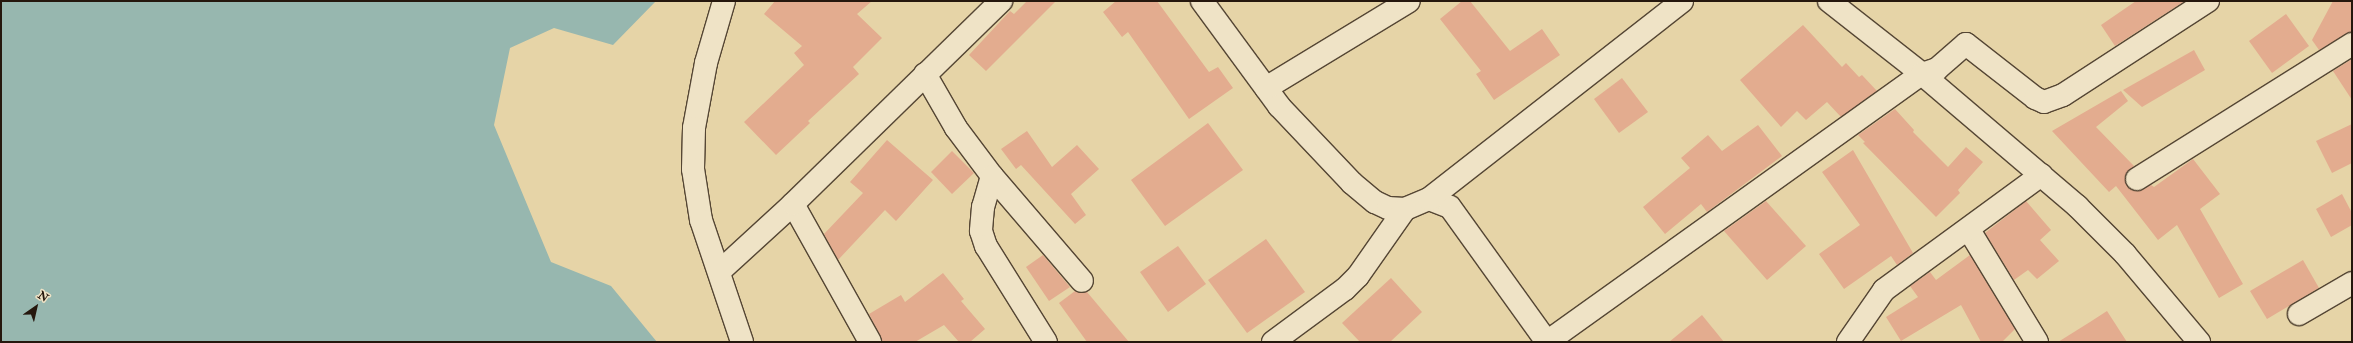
<!DOCTYPE html>
<html>
<head>
<meta charset="utf-8">
<style>
  body { margin:0 }
  #map { position:relative; width:2353px; height:343px; overflow:hidden; background:#e6d4a7; font-family:"IM FELL Double Pica",serif }
  div>[style] { position:absolute }
  .water>* { inset:0; background:#97b7af }
  .building>* { inset:0; background:#e3ac8f }
  .roads { filter:drop-shadow(1px 0 #554634) drop-shadow(-1px 0 #554634) drop-shadow(0 1px #554634) drop-shadow(0 -1px #554634) }
  .minor>* { height:22px; margin:-11px; padding:0 11px; transform-origin:11px; border-radius:11px; background:#efe3c6 }
  span { translate:-50% -50%; white-space:nowrap; text-align:center; line-height:1.15; -webkit-text-stroke:3px #efe3c6; paint-order:stroke }
  .frame { position:absolute; inset:0; border:2px solid #25170d; pointer-events:none }
  .north { position:absolute; left:16px; top:287px; width:40px; height:40px; -webkit-text-stroke:3px #efe3c6; paint-order:stroke; rotate:34deg; font-size:11px; font-weight:700; line-height:16px; text-align:center; color:#25170d }
  .north::after { content:''; display:block; margin:auto; width:14px; height:18px; background:#25170d; clip-path:polygon(50% 0,100% 100%,50% 72%,0 100%) }
</style>
</head>
<body>
<div id="map">
  <div class="water">
    <div style="clip-path:polygon(1px 1px,656px 1px,613px 45px,554px 28px,510px 48px,494px 125px,551px 262px,611px 286px,657px 342px,1px 342px)"></div>
  </div>
  <div class="building">
    <div style="clip-path:polygon(775px 1px,872px 1px,857px 14px,882px 38px,853px 67px,859px 74px,808px 121px,810px 123px,776px 155px,744px 122px,804px 65px,794px 53px,802px 46px,764px 14px)"></div>
    <div style="clip-path:polygon(1027px 1px,1056px 1px,986px 71px,969px 55px,1010px 11px,1014px 14px)"></div>
    <div style="clip-path:polygon(1116px 1px,1157px 1px,1209px 72px,1218px 67px,1233px 88px,1189px 119px,1128px 32px,1122px 37px,1103px 12px)"></div>
    <div style="clip-path:polygon(1462px 1px,1470px 1px,1510px 51px,1542px 29px,1560px 55px,1494px 100px,1476px 74px,1481px 71px,1440px 19px)"></div>
    <div style="clip-path:polygon(2136px 1px,2185px 1px,2115px 46px,2101px 25px)"></div>
    <div style="clip-path:polygon(2333px 1px,2352px 1px,2352px 32px,2319px 50px,2312px 40px)"></div>
    <div style="clip-path:polygon(2286px 14px,2309px 46px,2272px 73px,2249px 41px)"></div>
    <div style="clip-path:polygon(1803px 25px,1842px 67px,1846px 63px,1859px 77px,1862px 75px,1877px 91px,1841px 117px,1827px 102px,1806px 120px,1797px 111px,1781px 127px,1740px 80px)"></div>
    <div style="clip-path:polygon(2194px 50px,2205px 70px,2142px 107px,2123px 90px)"></div>
    <div style="clip-path:polygon(2352px 59px,2352px 100px,2333px 71px)"></div>
    <div style="clip-path:polygon(1622px 78px,1648px 112px,1619px 133px,1594px 99px)"></div>
    <div style="clip-path:polygon(2121px 91px,2128px 101px,2096px 127px,2134px 166px,2126px 174px,2127px 186px,2137px 191px,2151px 185px,2154px 187px,2193px 159px,2220px 194px,2200px 209px,2243px 284px,2219px 298px,2177px 225px,2158px 240px,2116px 186px,2109px 192px,2052px 131px)"></div>
    <div style="clip-path:polygon(1895px 109px,1914px 130px,1913px 132px,1948px 167px,1966px 147px,1983px 162px,1958px 190px,1960px 193px,1936px 217px,1863px 143px,1865px 142px,1858px 135px)"></div>
    <div style="clip-path:polygon(1208px 123px,1243px 170px,1165px 226px,1131px 180px)"></div>
    <div style="clip-path:polygon(2352px 124px,2352px 163px,2332px 173px,2316px 141px)"></div>
    <div style="clip-path:polygon(1758px 125px,1782px 156px,1707px 212px,1701px 204px,1665px 234px,1643px 207px,1690px 168px,1681px 158px,1708px 135px,1722px 151px)"></div>
    <div style="clip-path:polygon(1027px 131px,1052px 167px,1077px 145px,1099px 169px,1071px 194px,1086px 215px,1075px 224px,1021px 165px,1016px 169px,1001px 149px)"></div>
    <div style="clip-path:polygon(887px 140px,933px 180px,896px 221px,885px 210px,838px 260px,824px 234px,863px 193px,850px 182px)"></div>
    <div style="clip-path:polygon(1853px 150px,1913px 253px,1897px 265px,1891px 256px,1844px 289px,1819px 254px,1860px 225px,1822px 172px)"></div>
    <div style="clip-path:polygon(952px 151px,974px 173px,952px 194px,931px 172px)"></div>
    <div style="clip-path:polygon(2342px 194px,2352px 213px,2352px 225px,2331px 237px,2316px 209px)"></div>
    <div style="clip-path:polygon(1766px 201px,1806px 246px,1767px 280px,1724px 231px)"></div>
    <div style="clip-path:polygon(2026px 201px,2051px 230px,2040px 240px,2059px 261px,2037px 279px,2028px 270px,2014px 280px,1985px 233px)"></div>
    <div style="clip-path:polygon(1266px 239px,1305px 292px,1247px 333px,1208px 280px)"></div>
    <div style="clip-path:polygon(1178px 246px,1206px 284px,1168px 312px,1140px 272px)"></div>
    <div style="clip-path:polygon(1043px 255px,1070px 287px,1049px 301px,1026px 267px)"></div>
    <div style="clip-path:polygon(1970px 255px,2015px 329px,2002px 342px,1981px 342px,1961px 305px,1901px 341px,1886px 317px,1918px 297px,1910px 286px,1930px 272px,1936px 280px)"></div>
    <div style="clip-path:polygon(2303px 260px,2319px 288px,2267px 319px,2250px 291px)"></div>
    <div style="clip-path:polygon(943px 273px,964px 299px,961px 301px,985px 329px,970px 342px,959px 342px,944px 325px,915px 342px,883px 342px,869px 314px,901px 295px,905px 302px)"></div>
    <div style="clip-path:polygon(1391px 278px,1422px 312px,1390px 342px,1360px 342px,1342px 323px)"></div>
    <div style="clip-path:polygon(1075px 291px,1087px 292px,1129px 342px,1087px 342px,1059px 303px)"></div>
    <div style="clip-path:polygon(2107px 311px,2127px 342px,2058px 342px,2090px 322px)"></div>
    <div style="clip-path:polygon(1702px 315px,1724px 342px,1669px 342px)"></div>
  </div>
  <div class="roads">
    <div class="minor">
      <div style="left:724px;top:1px;width:65px;rotate:106.2deg"></div>
      <div style="left:706px;top:63px;width:66px;rotate:100.5deg"></div>
      <div style="left:694px;top:128px;width:41px;rotate:91.4deg"></div>
      <div style="left:693px;top:169px;width:52px;rotate:81.1deg"></div>
      <div style="left:701px;top:220px;width:129px;rotate:71.4deg"></div>
      <div style="left:1202px;top:1px;width:130px;rotate:53.7deg"></div>
      <div style="left:1279px;top:106px;width:106px;rotate:46.5deg"></div>
      <div style="left:1352px;top:183px;width:30px;rotate:40deg"></div>
      <div style="left:1375px;top:202px;width:14px;rotate:25deg"></div>
      <div style="left:1388px;top:208px;width:17px;rotate:3deg"></div>
      <div style="left:1405px;top:209px;width:26px;rotate:-23deg"></div>
      <div style="left:1429px;top:199px;width:22px;rotate:21deg"></div>
      <div style="left:1450px;top:207px;width:166px;rotate:54.3deg"></div>
      <div style="left:1829px;top:1px;width:118px;rotate:38.1deg"></div>
      <div style="left:1922px;top:74px;width:204px;rotate:40.4deg"></div>
      <div style="left:2077px;top:206px;width:68px;rotate:45deg"></div>
      <div style="left:2125px;top:254px;width:115px;rotate:49.9deg"></div>
      <div style="left:925px;top:74px;width:62px;rotate:60.1deg"></div>
      <div style="left:956px;top:128px;width:60px;rotate:53.1deg"></div>
      <div style="left:992px;top:176px;width:138px;rotate:49.4deg"></div>
      <div style="left:1266px;top:88px;width:167px;rotate:-31.3deg"></div>
      <div style="left:992px;top:176px;width:32px;rotate:106deg"></div>
      <div style="left:983px;top:207px;width:24px;rotate:95deg"></div>
      <div style="left:981px;top:231px;width:16px;rotate:72deg"></div>
      <div style="left:986px;top:246px;width:113px;rotate:58deg"></div>
      <div style="left:2137px;top:179px;width:254px;rotate:-32.1deg"></div>
      <div style="left:1429px;top:199px;width:321px;rotate:-38deg"></div>
      <div style="left:793px;top:204px;width:158px;rotate:60.8deg"></div>
      <div style="left:1969px;top:230px;width:131px;rotate:58.7deg"></div>
      <div style="left:720px;top:271px;width:99px;rotate:-42.5deg"></div>
      <div style="left:793px;top:204px;width:291px;rotate:-44.3deg"></div>
      <div style="left:2299px;top:314px;width:61px;rotate:-30.3deg"></div>
      <div style="left:1273px;top:342px;width:89px;rotate:-36.4deg"></div>
      <div style="left:1345px;top:289px;width:18px;rotate:-45deg"></div>
      <div style="left:1358px;top:276px;width:82px;rotate:-55deg"></div>
      <div style="left:1547px;top:342px;width:461px;rotate:-35.6deg"></div>
      <div style="left:1922px;top:74px;width:16px;rotate:-18deg"></div>
      <div style="left:1937px;top:69px;width:38px;rotate:-41deg"></div>
      <div style="left:1966px;top:44px;width:88px;rotate:38deg"></div>
      <div style="left:2035px;top:98px;width:10px;rotate:24deg"></div>
      <div style="left:2044px;top:102px;width:20px;rotate:-20deg"></div>
      <div style="left:2063px;top:95px;width:173px;rotate:-33deg"></div>
      <div style="left:1848px;top:342px;width:63px;rotate:-55.3deg"></div>
      <div style="left:1884px;top:290px;width:195px;rotate:-36.2deg"></div>
    </div>
  </div>
  <div class="frame"></div>
  <div class="north">N</div>
</div>
</body>
</html>
